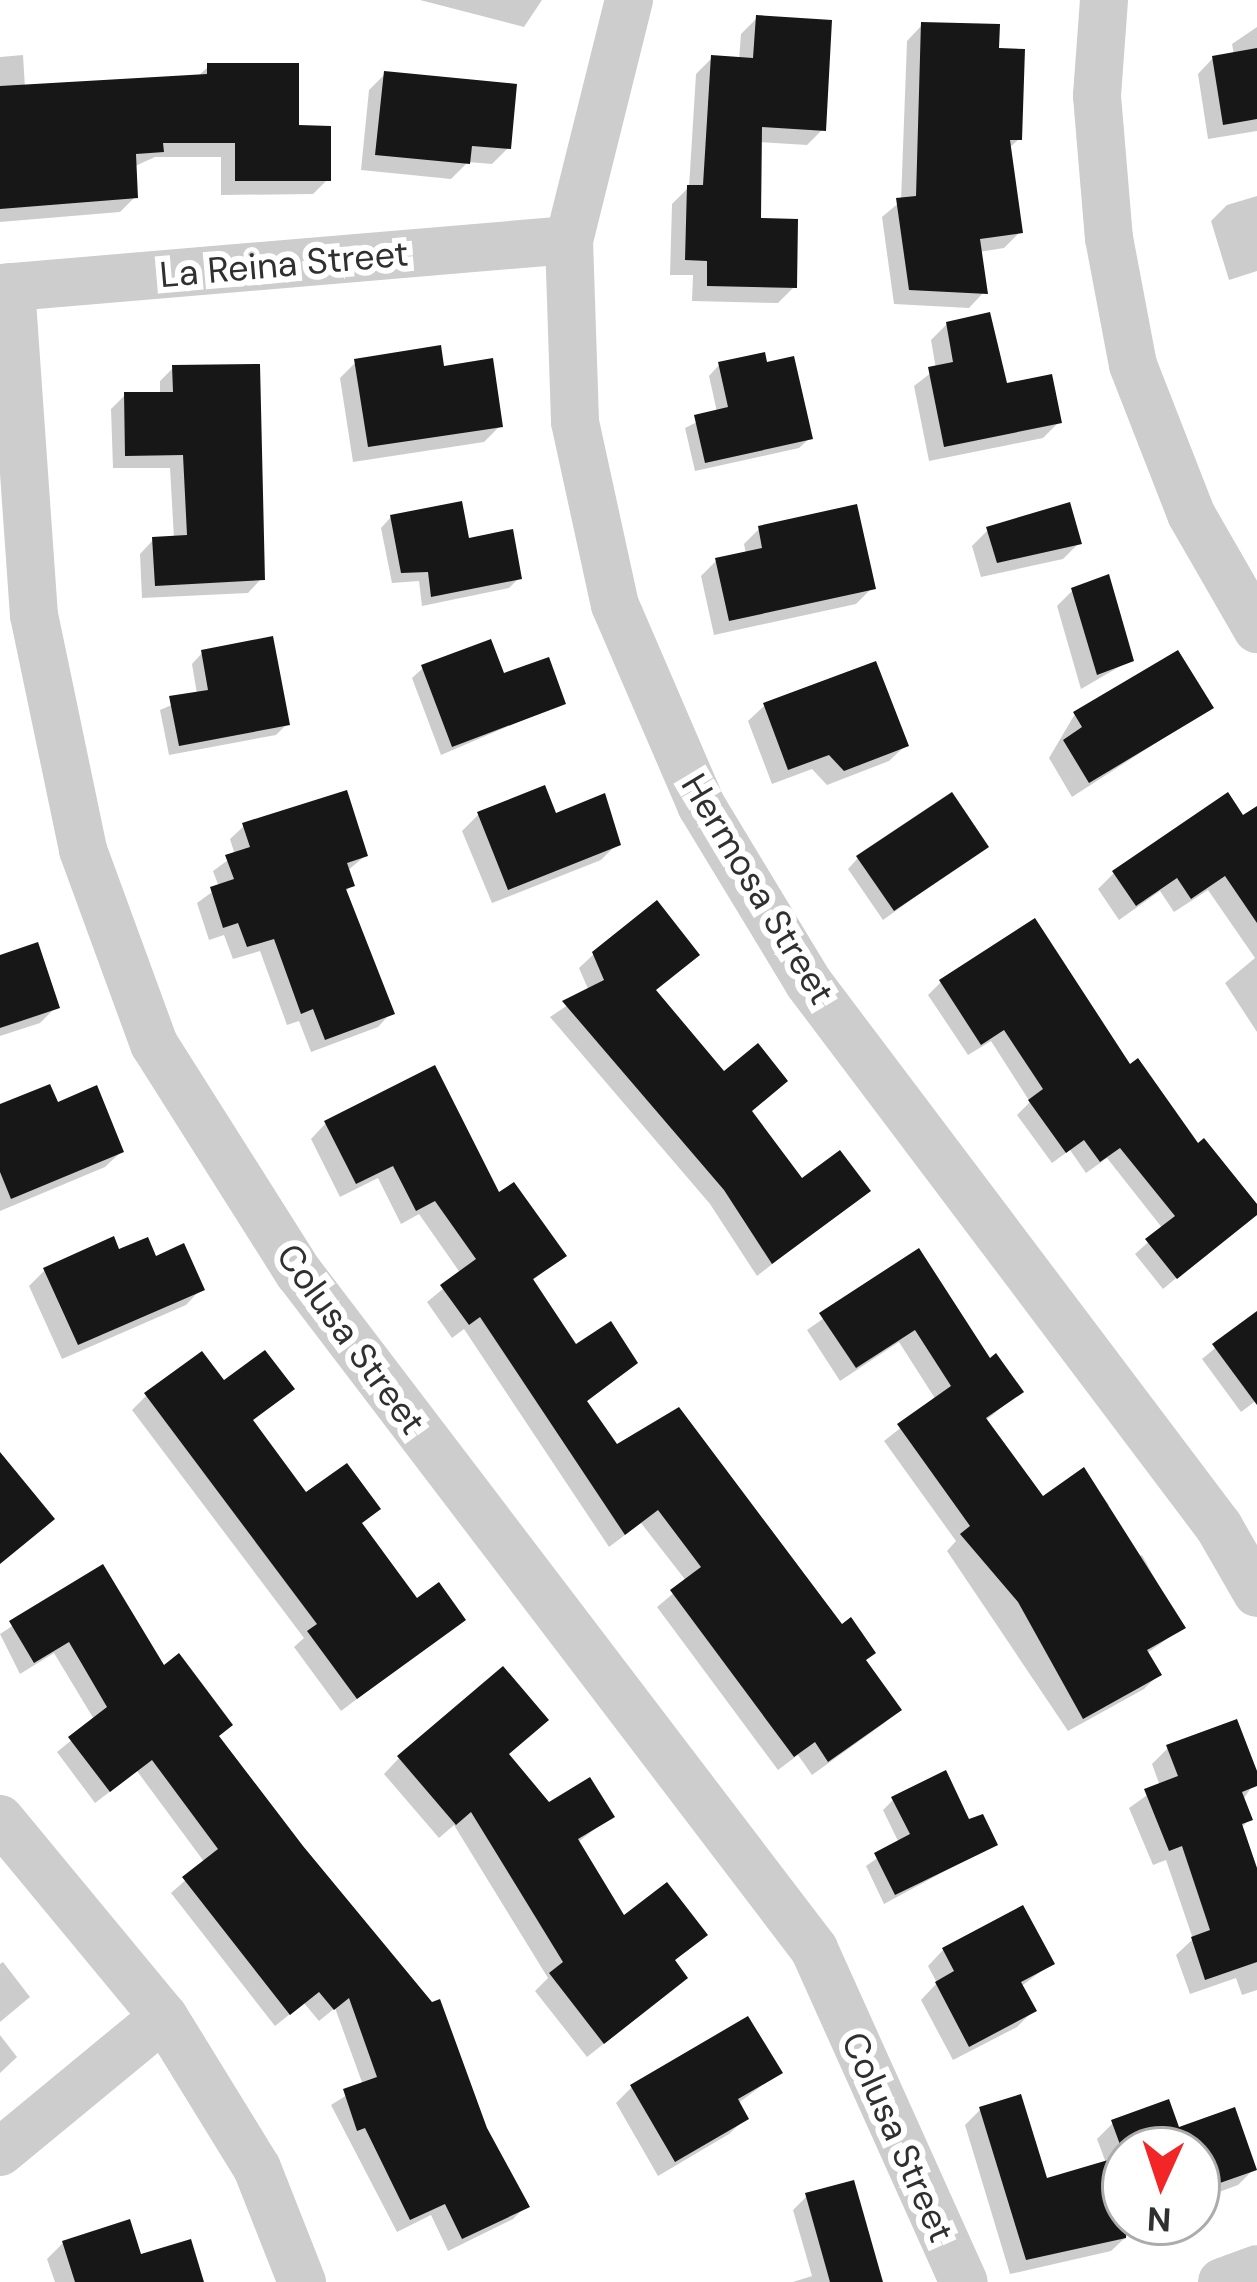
<!DOCTYPE html>
<html>
<head>
<meta charset="utf-8">
<style>
  body { margin:0 }
  #map { position:relative; width:1257px; height:2282px; overflow:hidden; background:#fff; font-family:"DM Sans",sans-serif }
  div>[style] { position:absolute }
  .shadow>* { inset:0; background:#0003 }
  .building>* { inset:0; background:#171717 }
  .minor>* { height:48px; margin:-24px; padding:0 24px; transform-origin:24px; border-radius:24px; background:#cdcdcd }
  span { translate:-50% -50%; white-space:nowrap; text-align:center; line-height:1.15; -webkit-text-stroke:12px #fff; paint-order:stroke }
  .street-label { font-size:36px; color:#303030 }
  .north { position:absolute; left:1101px; top:2126px; width:120px; height:120px; box-sizing:border-box; background:#fff; border:3px solid #acacac; border-radius:50%; rotate:183deg; font-size:33px; font-weight:700; line-height:48px; text-align:center; color:#303030 }
  .north::after { content:''; display:block; margin:auto; width:42px; height:54px; background:#f32627; clip-path:polygon(50% 0,100% 100%,50% 72%,0 100%) }
</style>
</head>
<body>
<div id="map">
  <div class="shadow">
    <div style="clip-path:polygon(420px 0,542px 0,524px 27px)"></div>
    <div style="clip-path:polygon(757px 18px,823px 129px,807px 145px,759px 142px,758px 221px,794px 287px,778px 303px,692px 301px,693px 275px,670px 275px,672px 204px,689px 187px,696px 74px,712px 58px,739px 60px,741px 34px)"></div>
    <div style="clip-path:polygon(922px 25px,996px 51px,1019px 139px,1008px 149px,1020px 232px,1004px 248px,979px 252px,984px 292px,969px 308px,894px 304px,882px 217px,901px 201px,907px 41px)"></div>
    <div style="clip-path:polygon(1257px 27px,1257px 131px,1208px 139px,1198px 74px,1213px 58px,1234px 55px,1232px 44px)"></div>
    <div style="clip-path:polygon(23px 55px,25px 88px,196px 78px,209px 66px,296px 128px,328px 179px,313px 194px,221px 195px,221px 157px,155px 157px,133px 167px,135px 197px,120px 212px,0 222px,0 57px)"></div>
    <div style="clip-path:polygon(385px 74px,508px 148px,492px 164px,468px 162px,451px 179px,361px 170px,369px 90px)"></div>
    <div style="clip-path:polygon(1257px 196px,1257px 271px,1229px 280px,1211px 221px,1227px 205px)"></div>
    <div style="clip-path:polygon(947px 324px,1005px 386px,1059px 422px,1043px 438px,929px 461px,914px 386px,936px 369px,931px 340px)"></div>
    <div style="clip-path:polygon(356px 362px,442px 369px,500px 426px,484px 442px,353px 462px,340px 378px)"></div>
    <div style="clip-path:polygon(719px 365px,765px 365px,810px 438px,799px 448px,695px 471px,685px 428px,717px 412px,709px 376px)"></div>
    <div style="clip-path:polygon(173px 368px,261px 579px,248px 593px,142px 598px,140px 554px,153px 540px,174px 539px,170px 468px,113px 468px,111px 409px,125px 395px,160px 395px,160px 381px)"></div>
    <div style="clip-path:polygon(391px 517px,467px 542px,519px 578px,509px 588px,422px 606px,419px 581px,392px 583px,381px 528px)"></div>
    <div style="clip-path:polygon(760px 528px,872px 588px,856px 604px,714px 635px,701px 576px,717px 560px,746px 554px,744px 544px)"></div>
    <div style="clip-path:polygon(988px 530px,1079px 543px,1063px 559px,981px 577px,972px 546px)"></div>
    <div style="clip-path:polygon(1073px 590px,1131px 660px,1081px 689px,1057px 606px)"></div>
    <div style="clip-path:polygon(202px 653px,287px 724px,276px 735px,169px 755px,160px 710px,197px 694px,192px 664px)"></div>
    <div style="clip-path:polygon(423px 668px,502px 677px,563px 703px,441px 755px,412px 678px)"></div>
    <div style="clip-path:polygon(764px 706px,905px 746px,889px 761px,827px 785px,812px 769px,772px 784px,748px 721px)"></div>
    <div style="clip-path:polygon(1210px 708px,1072px 797px,1049px 758px,1075px 714px)"></div>
    <div style="clip-path:polygon(1257px 810px,1257px 1032px,1225px 983px,1255px 958px,1208px 890px,1174px 912px,1160px 891px,1119px 920px,1098px 889px,1114px 873px)"></div>
    <div style="clip-path:polygon(478px 815px,554px 817px,617px 844px,601px 860px,492px 903px,462px 831px)"></div>
    <div style="clip-path:polygon(244px 826px,365px 856px,347px 871px,352px 885px,345px 892px,391px 1013px,378px 1027px,311px 1052px,299px 1021px,287px 1025px,260px 951px,233px 959px,224px 935px,209px 940px,197px 903px,219px 887px,213px 871px,235px 855px,230px 839px)"></div>
    <div style="clip-path:polygon(985px 847px,883px 920px,848px 869px,858px 858px)"></div>
    <div style="clip-path:polygon(594px 954px,653px 992px,801px 1182px,867px 1190px,757px 1276px,710px 1204px,550px 1017px,589px 991px,579px 968px)"></div>
    <div style="clip-path:polygon(0 958px,56px 1007px,40px 1023px,0 1036px)"></div>
    <div style="clip-path:polygon(941px 982px,1129px 1068px,1257px 1211px,1163px 1289px,1135px 1254px,1163px 1229px,1107px 1158px,1086px 1173px,1070px 1150px,1052px 1163px,1017px 1115px,1030px 1102px,991px 1041px,968px 1055px,928px 995px)"></div>
    <div style="clip-path:polygon(56px 1106px,121px 1152px,105px 1167px,0 1211px,0 1107px)"></div>
    <div style="clip-path:polygon(326px 1123px,498px 1197px,563px 1255px,531px 1282px,575px 1348px,635px 1363px,585px 1403px,617px 1448px,864px 1661px,898px 1710px,883px 1724px,812px 1775px,798px 1755px,778px 1770px,657px 1607px,687px 1582px,641px 1523px,609px 1547px,464px 1329px,452px 1338px,427px 1302px,461px 1274px,419px 1214px,401px 1224px,378px 1178px,340px 1197px,311px 1139px)"></div>
    <div style="clip-path:polygon(918px 1252px,990px 1362px,1020px 1392px,985px 1421px,1042px 1500px,1083px 1471px,1109px 1505px,1094px 1520px,1071px 1599px,1142px 1555px,1182px 1628px,1146px 1654px,1158px 1675px,1144px 1689px,1068px 1731px,947px 1551px,956px 1541px,884px 1441px,936px 1400px,899px 1342px,840px 1381px,807px 1330px)"></div>
    <div style="clip-path:polygon(118px 1253px,155px 1260px,201px 1289px,186px 1305px,62px 1359px,29px 1286px,45px 1270px)"></div>
    <div style="clip-path:polygon(1257px 1313px,1257px 1400px,1241px 1412px,1202px 1359px)"></div>
    <div style="clip-path:polygon(223px 1384px,291px 1389px,251px 1422px,306px 1496px,360px 1525px,416px 1602px,463px 1619px,341px 1711px,294px 1647px,304px 1638px,132px 1410px,146px 1396px)"></div>
    <div style="clip-path:polygon(102px 1568px,164px 1669px,484px 2129px,526px 2206px,513px 2219px,448px 2251px,431px 2215px,397px 2232px,331px 2105px,363px 2085px,335px 2008px,319px 2021px,304px 2003px,275px 2026px,171px 1893px,205px 1863px,137px 1771px,95px 1803px,57px 1752px,95px 1721px,54px 1653px,20px 1674px,0 1634px)"></div>
    <div style="clip-path:polygon(1168px 1748px,1257px 1779px,1242px 1801px,1249px 1820px,1240px 1829px,1257px 1877px,1257px 1990px,1242px 1995px,1236px 1978px,1190px 1994px,1176px 1955px,1193px 1939px,1166px 1860px,1153px 1865px,1129px 1808px,1160px 1786px,1152px 1764px)"></div>
    <div style="clip-path:polygon(506px 1755px,548px 1806px,611px 1816px,577px 1843px,623px 1919px,704px 1934px,673px 1962px,668px 1993px,587px 2057px,535px 1991px,548px 1978px,454px 1825px,439px 1838px,384px 1774px,399px 1758px)"></div>
    <div style="clip-path:polygon(893px 1800px,968px 1823px,995px 1844px,884px 1904px,866px 1866px,899px 1843px,883px 1810px)"></div>
    <div style="clip-path:polygon(943px 1950px,1051px 1964px,1020px 1987px,1033px 2011px,1017px 2027px,953px 2060px,921px 2000px,937px 1983px,928px 1966px)"></div>
    <div style="clip-path:polygon(3px 1962px,30px 1997px,0 2022px,0 1964px)"></div>
    <div style="clip-path:polygon(0 2035px,17px 2057px,0 2073px)"></div>
    <div style="clip-path:polygon(779px 2073px,737px 2104px,745px 2119px,729px 2134px,658px 2176px,616px 2103px,632px 2087px)"></div>
    <div style="clip-path:polygon(981px 2109px,1045px 2182px,1106px 2163px,1097px 2139px,1113px 2123px,1177px 2131px,1254px 2169px,1238px 2185px,1197px 2200px,1197px 2150px,1125px 2150px,1125px 2222px,1134px 2222px,1124px 2226px,1127px 2236px,1111px 2251px,1010px 2274px,965px 2125px)"></div>
    <div style="clip-path:polygon(807px 2196px,880px 2282px,793px 2282px,812px 2276px,793px 2210px)"></div>
    <div style="clip-path:polygon(63px 2243px,139px 2258px,202px 2282px,55px 2282px,47px 2259px)"></div>
  </div>
  <div class="building">
    <div style="clip-path:polygon(756px 15px,832px 20px,826px 131px,762px 127px,761px 218px,798px 219px,797px 288px,707px 286px,707px 261px,685px 260px,687px 185px,703px 185px,711px 55px,753px 58px)"></div>
    <div style="clip-path:polygon(921px 22px,1000px 24px,999px 48px,1025px 49px,1022px 140px,1010px 140px,1023px 233px,980px 239px,988px 294px,909px 290px,896px 198px,916px 196px)"></div>
    <div style="clip-path:polygon(1257px 48px,1257px 119px,1223px 125px,1212px 56px)"></div>
    <div style="clip-path:polygon(207px 63px,299px 63px,299px 125px,331px 126px,331px 181px,235px 181px,235px 143px,163px 143px,164px 152px,136px 154px,138px 198px,0 209px,0 86px,207px 74px)"></div>
    <div style="clip-path:polygon(384px 71px,517px 84px,511px 149px,472px 146px,470px 164px,375px 155px)"></div>
    <div style="clip-path:polygon(990px 312px,1007px 383px,1052px 374px,1062px 423px,944px 447px,928px 367px,953px 362px,946px 322px)"></div>
    <div style="clip-path:polygon(441px 345px,444px 366px,493px 358px,503px 427px,368px 447px,354px 359px)"></div>
    <div style="clip-path:polygon(765px 352px,767px 362px,794px 356px,813px 439px,705px 463px,694px 415px,728px 407px,718px 362px)"></div>
    <div style="clip-path:polygon(260px 364px,265px 580px,155px 586px,152px 537px,187px 535px,183px 455px,125px 456px,124px 392px,173px 392px,172px 365px)"></div>
    <div style="clip-path:polygon(462px 501px,469px 538px,513px 529px,522px 579px,431px 597px,428px 572px,401px 573px,390px 515px)"></div>
    <div style="clip-path:polygon(1070px 502px,1082px 544px,997px 563px,986px 527px)"></div>
    <div style="clip-path:polygon(857px 504px,876px 589px,729px 621px,715px 558px,762px 548px,758px 526px)"></div>
    <div style="clip-path:polygon(1109px 574px,1134px 661px,1097px 675px,1071px 588px)"></div>
    <div style="clip-path:polygon(273px 636px,290px 725px,179px 746px,169px 696px,208px 690px,201px 650px)"></div>
    <div style="clip-path:polygon(491px 639px,504px 673px,549px 657px,566px 704px,452px 747px,421px 665px)"></div>
    <div style="clip-path:polygon(1178px 650px,1214px 708px,1089px 783px,1063px 740px,1082px 727px,1073px 712px)"></div>
    <div style="clip-path:polygon(876px 661px,909px 746px,844px 771px,829px 755px,788px 770px,763px 703px)"></div>
    <div style="clip-path:polygon(545px 785px,556px 813px,605px 793px,621px 845px,508px 890px,477px 812px)"></div>
    <div style="clip-path:polygon(347px 790px,368px 856px,347px 863px,355px 886px,346px 889px,395px 1014px,325px 1040px,313px 1009px,301px 1014px,274px 939px,247px 947px,238px 923px,223px 928px,210px 887px,234px 879px,225px 855px,250px 847px,242px 823px)"></div>
    <div style="clip-path:polygon(952px 792px,989px 847px,894px 911px,856px 856px)"></div>
    <div style="clip-path:polygon(1228px 792px,1243px 815px,1257px 806px,1257px 923px,1225px 876px,1191px 899px,1177px 878px,1136px 906px,1112px 871px)"></div>
    <div style="clip-path:polygon(657px 900px,700px 955px,656px 990px,724px 1071px,758px 1043px,788px 1081px,752px 1111px,802px 1178px,840px 1150px,871px 1191px,772px 1264px,724px 1190px,562px 1001px,604px 980px,592px 952px)"></div>
    <div style="clip-path:polygon(1035px 918px,1130px 1064px,1138px 1058px,1198px 1143px,1204px 1138px,1257px 1204px,1257px 1215px,1177px 1279px,1145px 1239px,1175px 1216px,1120px 1148px,1100px 1162px,1084px 1140px,1066px 1153px,1028px 1100px,1043px 1089px,1004px 1030px,981px 1045px,939px 980px)"></div>
    <div style="clip-path:polygon(38px 942px,60px 1008px,0 1028px,0 955px)"></div>
    <div style="clip-path:polygon(435px 1065px,499px 1192px,514px 1182px,567px 1256px,533px 1279px,576px 1344px,611px 1321px,638px 1363px,587px 1401px,617px 1444px,679px 1407px,842px 1624px,851px 1617px,876px 1653px,866px 1660px,902px 1710px,828px 1762px,815px 1742px,794px 1757px,670px 1590px,701px 1567px,658px 1510px,625px 1535px,480px 1317px,469px 1325px,440px 1285px,476px 1259px,435px 1201px,416px 1211px,393px 1166px,356px 1184px,324px 1121px)"></div>
    <div style="clip-path:polygon(50px 1084px,58px 1102px,97px 1085px,124px 1152px,11px 1199px,0 1172px,0 1104px)"></div>
    <div style="clip-path:polygon(114px 1236px,119px 1249px,148px 1237px,156px 1256px,184px 1243px,205px 1290px,78px 1345px,43px 1268px)"></div>
    <div style="clip-path:polygon(919px 1248px,990px 1358px,996px 1353px,1024px 1392px,986px 1418px,1043px 1496px,1084px 1467px,1186px 1628px,1147px 1650px,1162px 1675px,1083px 1719px,1018px 1602px,960px 1534px,970px 1526px,897px 1424px,951px 1386px,915px 1330px,856px 1368px,819px 1313px)"></div>
    <div style="clip-path:polygon(1257px 1311px,1257px 1405px,1212px 1344px)"></div>
    <div style="clip-path:polygon(265px 1350px,295px 1389px,253px 1420px,306px 1492px,347px 1463px,381px 1509px,362px 1523px,417px 1598px,439px 1582px,466px 1620px,357px 1699px,307px 1631px,317px 1624px,144px 1393px,202px 1351px,224px 1380px)"></div>
    <div style="clip-path:polygon(0 1452px,55px 1519px,0 1564px)"></div>
    <div style="clip-path:polygon(103px 1564px,164px 1665px,179px 1653px,233px 1725px,219px 1736px,303px 1846px,432px 2002px,440px 1999px,487px 2128px,530px 2207px,462px 2239px,445px 2204px,410px 2220px,365px 2128px,357px 2131px,343px 2089px,377px 2077px,349px 1998px,334px 2010px,319px 1992px,290px 2015px,182px 1877px,218px 1849px,152px 1760px,110px 1792px,68px 1737px,107px 1707px,69px 1642px,34px 1663px,9px 1621px)"></div>
    <div style="clip-path:polygon(503px 1666px,549px 1720px,509px 1754px,549px 1802px,590px 1777px,615px 1817px,578px 1839px,624px 1915px,667px 1882px,708px 1935px,675px 1960px,688px 1978px,604px 2044px,549px 1973px,563px 1962px,471px 1812px,456px 1825px,397px 1756px)"></div>
    <div style="clip-path:polygon(1237px 1719px,1257px 1771px,1257px 1786px,1242px 1792px,1253px 1820px,1242px 1824px,1257px 1868px,1257px 1962px,1205px 1980px,1191px 1937px,1210px 1930px,1182px 1846px,1169px 1851px,1144px 1789px,1178px 1776px,1166px 1745px)"></div>
    <div style="clip-path:polygon(946px 1770px,969px 1819px,983px 1814px,998px 1845px,895px 1895px,874px 1853px,910px 1834px,891px 1797px)"></div>
    <div style="clip-path:polygon(1023px 1905px,1055px 1964px,1021px 1982px,1037px 2011px,969px 2047px,935px 1982px,954px 1971px,942px 1948px)"></div>
    <div style="clip-path:polygon(748px 2016px,783px 2073px,738px 2099px,749px 2119px,675px 2162px,630px 2085px)"></div>
    <div style="clip-path:polygon(1021px 2094px,1047px 2178px,1125px 2155px,1126px 2238px,1026px 2260px,979px 2107px)"></div>
    <div style="clip-path:polygon(1169px 2099px,1179px 2127px,1235px 2107px,1257px 2170px,1197px 2191px,1197px 2150px,1122px 2150px,1111px 2120px)"></div>
    <div style="clip-path:polygon(854px 2180px,883px 2282px,830px 2282px,805px 2193px)"></div>
    <div style="clip-path:polygon(130px 2219px,141px 2254px,191px 2239px,204px 2282px,75px 2282px,62px 2241px)"></div>
  </div>
  <div class="minor">
    <div style="left:629px;top:0;width:247px;rotate:104deg"></div>
    <div style="left:569px;top:240px;width:182px;rotate:88.1deg"></div>
    <div style="left:575px;top:422px;width:187px;rotate:77.7deg"></div>
    <div style="left:615px;top:605px;width:218px;rotate:66.7deg"></div>
    <div style="left:701px;top:805px;width:207px;rotate:58.8deg"></div>
    <div style="left:808px;top:982px;width:683px;rotate:52.98deg"></div>
    <div style="left:1219px;top:1527px;width:76px;rotate:60.1deg"></div>
    <div style="left:1104px;top:0;width:96px;rotate:94.2deg"></div>
    <div style="left:1097px;top:96px;width:143px;rotate:85.2deg"></div>
    <div style="left:1109px;top:238px;width:129px;rotate:79.3deg"></div>
    <div style="left:1133px;top:365px;width:160px;rotate:68.7deg"></div>
    <div style="left:1191px;top:514px;width:133px;rotate:60.1deg"></div>
    <div style="left:11px;top:287px;width:329px;rotate:86deg"></div>
    <div style="left:34px;top:615px;width:240px;rotate:78.2deg"></div>
    <div style="left:83px;top:850px;width:207px;rotate:69.9deg"></div>
    <div style="left:154px;top:1044px;width:271px;rotate:57.7deg"></div>
    <div style="left:299px;top:1273px;width:850px;rotate:52.7deg"></div>
    <div style="left:814px;top:1949px;width:365px;rotate:65.8deg"></div>
    <div style="left:0;top:288px;width:571px;rotate:-4.82deg"></div>
    <div style="left:0;top:1819px;width:257px;rotate:50.4deg"></div>
    <div style="left:164px;top:2017px;width:177px;rotate:58.4deg"></div>
    <div style="left:257px;top:2168px;width:123px;rotate:68.5deg"></div>
    <div style="left:0;top:2152px;width:212px;rotate:-39.5deg"></div>
    <div style="left:1222px;top:2282px;width:37px;rotate:-20deg"></div>
  </div>
  <div class="street-label">
    <span style="left:284px;top:264px;rotate:-5deg">La Reina Street</span>
    <span style="left:758px;top:889px;rotate:59deg">Hermosa Street</span>
    <span style="left:351px;top:1339px;rotate:54deg">Colusa Street</span>
    <span style="left:898px;top:2137px;rotate:66deg">Colusa Street</span>
  </div>
  <div class="north">N</div>
</div>
</body>
</html>
